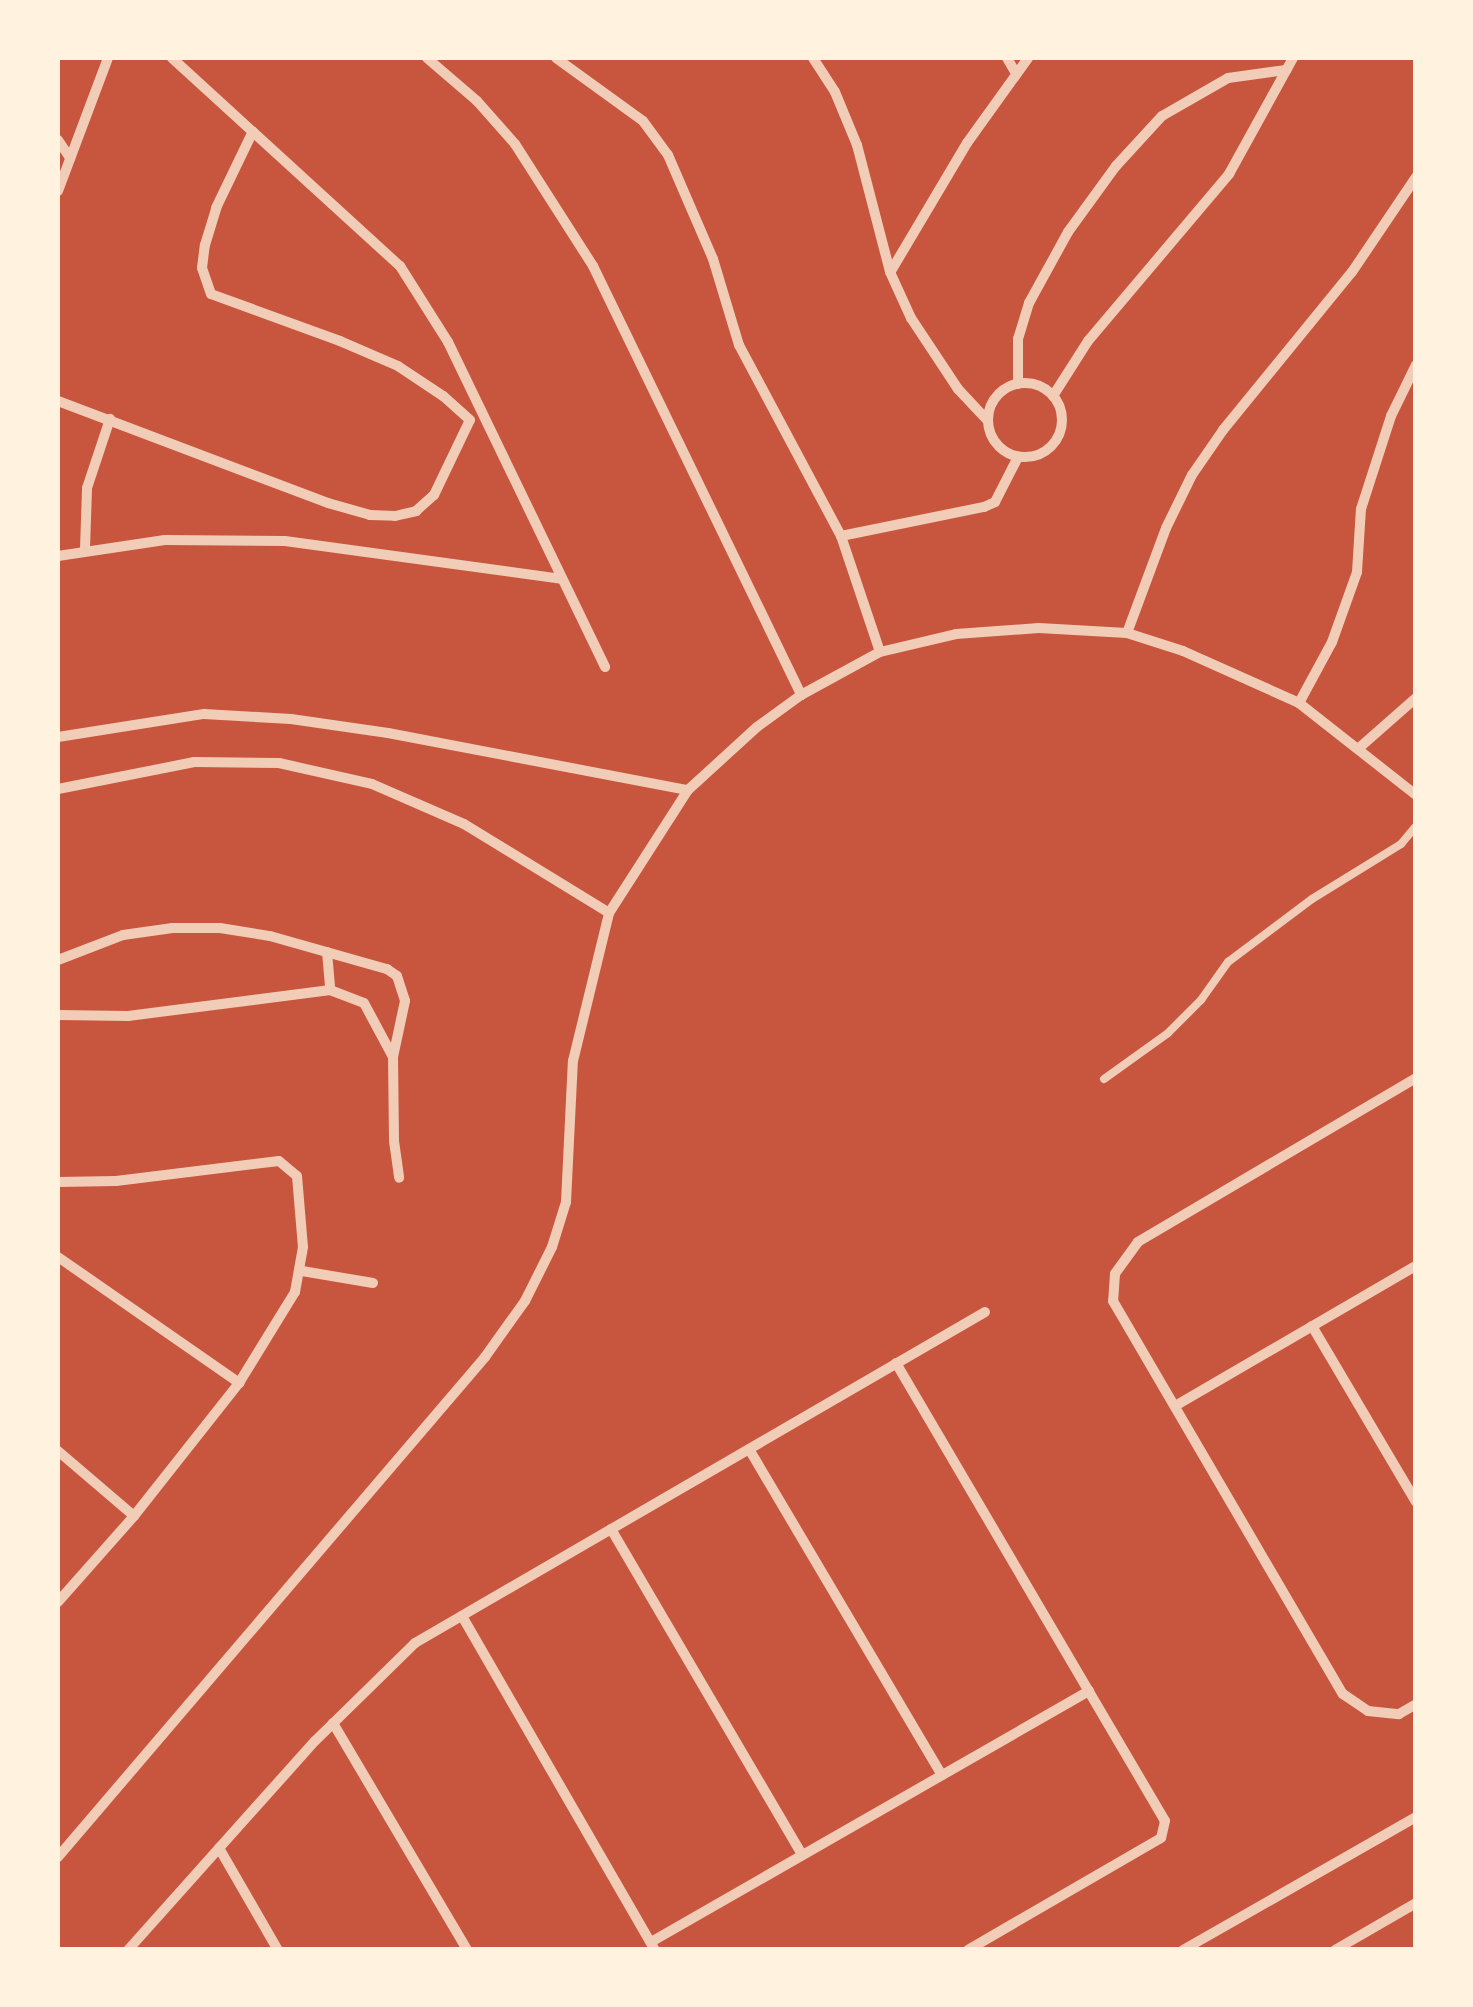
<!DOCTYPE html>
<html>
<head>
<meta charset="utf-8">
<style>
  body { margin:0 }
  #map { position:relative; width:1473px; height:2007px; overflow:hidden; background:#c8553d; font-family:"Times New Roman",serif }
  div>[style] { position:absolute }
  .service>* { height:8px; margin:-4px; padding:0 4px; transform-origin:4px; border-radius:4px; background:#f1ccb7 }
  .minor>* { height:10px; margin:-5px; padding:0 5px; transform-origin:5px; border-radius:5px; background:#f1ccb7 }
  .minor>.ring { margin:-5px; padding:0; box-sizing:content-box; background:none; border:10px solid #f1ccb7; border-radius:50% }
  span { translate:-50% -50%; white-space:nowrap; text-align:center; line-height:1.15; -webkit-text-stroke:10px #fff3e0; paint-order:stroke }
  .frame { position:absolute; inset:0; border:60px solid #fff3e0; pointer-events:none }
</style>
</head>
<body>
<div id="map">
  <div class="service">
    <div style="left:1104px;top:1079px;width:79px;rotate:-35.7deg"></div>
    <div style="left:1168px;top:1033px;width:47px;rotate:-45deg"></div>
    <div style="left:1201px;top:1000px;width:47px;rotate:-54.6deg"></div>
    <div style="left:1228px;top:962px;width:105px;rotate:-36.9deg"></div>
    <div style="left:1312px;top:899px;width:105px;rotate:-31.7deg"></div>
    <div style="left:1401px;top:844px;width:23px;rotate:-50deg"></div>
  </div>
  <div class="minor">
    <div style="left:172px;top:58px;width:309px;rotate:42.4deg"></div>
    <div style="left:400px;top:266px;width:90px;rotate:57.7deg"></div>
    <div style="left:448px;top:342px;width:361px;rotate:64.2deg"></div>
    <div style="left:427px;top:58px;width:66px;rotate:40.7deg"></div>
    <div style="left:477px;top:101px;width:57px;rotate:48.5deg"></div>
    <div style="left:515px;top:144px;width:145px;rotate:57.4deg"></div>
    <div style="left:593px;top:266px;width:477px;rotate:64.1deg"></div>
    <div style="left:556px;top:58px;width:107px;rotate:35.9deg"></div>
    <div style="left:643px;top:121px;width:42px;rotate:53.7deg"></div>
    <div style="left:668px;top:155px;width:113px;rotate:66.6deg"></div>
    <div style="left:713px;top:259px;width:90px;rotate:73.2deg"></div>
    <div style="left:739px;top:345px;width:217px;rotate:61.9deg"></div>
    <div style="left:841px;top:536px;width:122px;rotate:71.4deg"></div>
    <div style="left:813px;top:58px;width:40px;rotate:57.1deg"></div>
    <div style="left:835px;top:92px;width:57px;rotate:67.5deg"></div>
    <div style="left:857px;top:145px;width:131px;rotate:75.4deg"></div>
    <div style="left:890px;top:272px;width:51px;rotate:65.5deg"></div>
    <div style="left:911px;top:318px;width:85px;rotate:56.5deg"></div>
    <div style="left:958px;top:389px;width:44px;rotate:46.8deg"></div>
    <div style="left:1007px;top:58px;width:16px;rotate:60deg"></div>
    <div style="left:58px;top:140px;width:22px;rotate:56deg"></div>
    <div style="left:58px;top:191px;width:142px;rotate:-69.4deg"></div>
    <div style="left:891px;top:271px;width:149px;rotate:-59.3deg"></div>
    <div style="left:967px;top:143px;width:105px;rotate:-54.3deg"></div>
    <div class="ring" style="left:988px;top:383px;width:64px;height:64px"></div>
    <div style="left:1018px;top:384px;width:45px;rotate:-90deg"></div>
    <div style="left:1018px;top:339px;width:38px;rotate:-73deg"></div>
    <div style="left:1029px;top:303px;width:81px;rotate:-61.2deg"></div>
    <div style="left:1068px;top:232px;width:82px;rotate:-54deg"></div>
    <div style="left:1116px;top:166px;width:68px;rotate:-47.4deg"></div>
    <div style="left:1162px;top:116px;width:76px;rotate:-29.9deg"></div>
    <div style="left:1228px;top:78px;width:59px;rotate:-7.9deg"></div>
    <div style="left:1053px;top:396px;width:65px;rotate:-57.5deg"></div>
    <div style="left:1088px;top:341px;width:219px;rotate:-49.8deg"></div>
    <div style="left:1229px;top:174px;width:132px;rotate:-61.1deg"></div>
    <div style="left:58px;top:401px;width:289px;rotate:20.7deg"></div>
    <div style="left:328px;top:503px;width:44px;rotate:15.9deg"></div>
    <div style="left:370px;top:515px;width:25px;rotate:2deg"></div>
    <div style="left:395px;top:516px;width:22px;rotate:-13deg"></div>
    <div style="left:416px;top:511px;width:24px;rotate:-42deg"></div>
    <div style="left:434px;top:495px;width:83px;rotate:-64.4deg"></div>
    <div style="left:470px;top:420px;width:36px;rotate:-138deg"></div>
    <div style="left:443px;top:396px;width:54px;rotate:-146.3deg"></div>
    <div style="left:398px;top:366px;width:63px;rotate:-156.7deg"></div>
    <div style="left:340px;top:341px;width:137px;rotate:-160deg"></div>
    <div style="left:211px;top:294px;width:28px;rotate:-109deg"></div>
    <div style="left:202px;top:268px;width:23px;rotate:-83deg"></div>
    <div style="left:205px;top:245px;width:39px;rotate:-73deg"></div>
    <div style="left:216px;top:208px;width:85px;rotate:-64.3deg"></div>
    <div style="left:841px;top:536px;width:146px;rotate:-11.5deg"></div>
    <div style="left:984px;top:507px;width:12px;rotate:-24deg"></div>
    <div style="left:995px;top:502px;width:51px;rotate:-62.9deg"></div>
    <div style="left:85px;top:549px;width:61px;rotate:-88.1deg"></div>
    <div style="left:87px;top:488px;width:73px;rotate:-71.6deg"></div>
    <div style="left:58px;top:556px;width:108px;rotate:-8.5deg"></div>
    <div style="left:165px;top:540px;width:120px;rotate:0.5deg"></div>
    <div style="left:285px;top:541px;width:279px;rotate:7.8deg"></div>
    <div style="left:1127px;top:633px;width:112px;rotate:-69.6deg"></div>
    <div style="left:1166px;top:528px;width:59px;rotate:-63.9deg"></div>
    <div style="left:1192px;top:475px;width:55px;rotate:-55.4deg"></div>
    <div style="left:1223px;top:430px;width:204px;rotate:-50.8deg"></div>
    <div style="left:1352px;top:272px;width:115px;rotate:-56deg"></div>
    <div style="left:1299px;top:703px;width:69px;rotate:-61.6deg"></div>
    <div style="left:1332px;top:642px;width:74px;rotate:-70.3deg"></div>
    <div style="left:1357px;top:572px;width:63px;rotate:-86.4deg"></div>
    <div style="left:1361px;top:509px;width:98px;rotate:-72.1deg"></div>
    <div style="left:1391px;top:416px;width:57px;rotate:-63.9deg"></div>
    <div style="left:58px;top:737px;width:148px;rotate:-9deg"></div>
    <div style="left:204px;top:714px;width:87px;rotate:3.3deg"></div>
    <div style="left:291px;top:719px;width:98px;rotate:8.2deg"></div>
    <div style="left:388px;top:733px;width:305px;rotate:10.8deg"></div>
    <div style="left:1359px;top:748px;width:76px;rotate:-41.3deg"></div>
    <div style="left:58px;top:789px;width:139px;rotate:-11.2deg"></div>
    <div style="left:194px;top:762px;width:85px;rotate:0.7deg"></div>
    <div style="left:279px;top:763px;width:95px;rotate:12.7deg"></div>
    <div style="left:372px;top:784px;width:100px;rotate:23.5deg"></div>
    <div style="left:464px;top:824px;width:170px;rotate:31.5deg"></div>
    <div style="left:327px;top:952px;width:38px;rotate:85deg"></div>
    <div style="left:58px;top:960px;width:70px;rotate:-21deg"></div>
    <div style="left:123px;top:935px;width:50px;rotate:-8deg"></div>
    <div style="left:173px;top:928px;width:47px"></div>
    <div style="left:220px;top:928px;width:51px;rotate:9.1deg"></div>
    <div style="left:270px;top:936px;width:122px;rotate:15.8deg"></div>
    <div style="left:387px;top:969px;width:12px;rotate:35deg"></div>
    <div style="left:397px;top:976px;width:26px;rotate:72deg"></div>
    <div style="left:405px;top:1001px;width:57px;rotate:102.1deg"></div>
    <div style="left:393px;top:1057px;width:84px;rotate:89.3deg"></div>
    <div style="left:394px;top:1141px;width:37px;rotate:82deg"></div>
    <div style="left:58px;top:1015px;width:70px;rotate:0.8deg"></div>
    <div style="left:128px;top:1016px;width:204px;rotate:-7.3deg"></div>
    <div style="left:330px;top:990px;width:36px;rotate:21deg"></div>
    <div style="left:364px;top:1003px;width:61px;rotate:61.8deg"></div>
    <div style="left:1416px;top:1078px;width:323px;rotate:149.5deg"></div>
    <div style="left:1138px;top:1242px;width:39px;rotate:126deg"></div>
    <div style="left:1115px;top:1274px;width:27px;rotate:94deg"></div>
    <div style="left:1113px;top:1301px;width:455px;rotate:59.7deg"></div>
    <div style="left:1343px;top:1694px;width:30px;rotate:34deg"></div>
    <div style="left:1368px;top:1711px;width:31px;rotate:6deg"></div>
    <div style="left:1399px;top:1714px;width:20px;rotate:-30deg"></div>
    <div style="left:58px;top:1182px;width:58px;rotate:-1deg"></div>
    <div style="left:116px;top:1181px;width:164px;rotate:-7deg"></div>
    <div style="left:279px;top:1161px;width:23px;rotate:40deg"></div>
    <div style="left:297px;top:1176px;width:71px;rotate:85.2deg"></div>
    <div style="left:303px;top:1247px;width:46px;rotate:100.1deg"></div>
    <div style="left:295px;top:1292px;width:107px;rotate:121.6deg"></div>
    <div style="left:239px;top:1383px;width:169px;rotate:128.3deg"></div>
    <div style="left:134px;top:1516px;width:115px;rotate:131.5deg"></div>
    <div style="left:58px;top:1257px;width:221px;rotate:34.8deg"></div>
    <div style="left:302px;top:1271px;width:72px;rotate:9.6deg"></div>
    <div style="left:1312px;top:1326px;width:204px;rotate:59.4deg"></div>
    <div style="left:896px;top:1363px;width:531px;rotate:59.57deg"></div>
    <div style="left:1165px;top:1821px;width:17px;rotate:103deg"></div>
    <div style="left:1161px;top:1838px;width:223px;rotate:149.9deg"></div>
    <div style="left:1175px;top:1406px;width:279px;rotate:-30.2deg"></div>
    <div style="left:749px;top:1449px;width:379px;rotate:59.4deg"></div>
    <div style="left:58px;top:1451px;width:100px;rotate:40.5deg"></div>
    <div style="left:611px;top:1529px;width:378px;rotate:59.6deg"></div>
    <div style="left:462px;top:1616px;width:386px;rotate:60deg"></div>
    <div style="left:333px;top:1723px;width:264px;rotate:59.4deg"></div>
    <div style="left:219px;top:1848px;width:118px;rotate:60deg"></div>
    <div style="left:58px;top:1857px;width:658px;rotate:-49.5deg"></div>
    <div style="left:485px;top:1357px;width:69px;rotate:-54.5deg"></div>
    <div style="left:525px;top:1301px;width:60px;rotate:-63.4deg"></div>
    <div style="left:552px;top:1247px;width:47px;rotate:-72.7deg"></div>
    <div style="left:566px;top:1202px;width:141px;rotate:-87.2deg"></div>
    <div style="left:573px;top:1061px;width:152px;rotate:-76.3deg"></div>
    <div style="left:609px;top:913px;width:146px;rotate:-57.3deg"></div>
    <div style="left:688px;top:790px;width:93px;rotate:-42.4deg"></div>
    <div style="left:757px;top:727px;width:54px;rotate:-36deg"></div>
    <div style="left:801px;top:695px;width:90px;rotate:-28.6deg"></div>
    <div style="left:880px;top:652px;width:78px;rotate:-13.3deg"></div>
    <div style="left:956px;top:634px;width:83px;rotate:-4.1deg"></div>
    <div style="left:1039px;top:628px;width:88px;rotate:3.3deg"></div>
    <div style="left:1127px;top:633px;width:59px;rotate:17.8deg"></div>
    <div style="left:1183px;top:651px;width:127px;rotate:24.1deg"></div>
    <div style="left:1299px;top:703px;width:149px;rotate:38.2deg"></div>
    <div style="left:651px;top:1942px;width:505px;rotate:-29.82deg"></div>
    <div style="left:128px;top:1950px;width:280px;rotate:-48.2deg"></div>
    <div style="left:315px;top:1741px;width:140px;rotate:-44.4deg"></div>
    <div style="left:415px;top:1643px;width:659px;rotate:-30.14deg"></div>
    <div style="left:1183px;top:1950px;width:268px;rotate:-29.7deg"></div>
    <div style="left:1335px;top:1950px;width:94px;rotate:-30.1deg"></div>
  </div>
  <div class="frame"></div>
</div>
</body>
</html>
